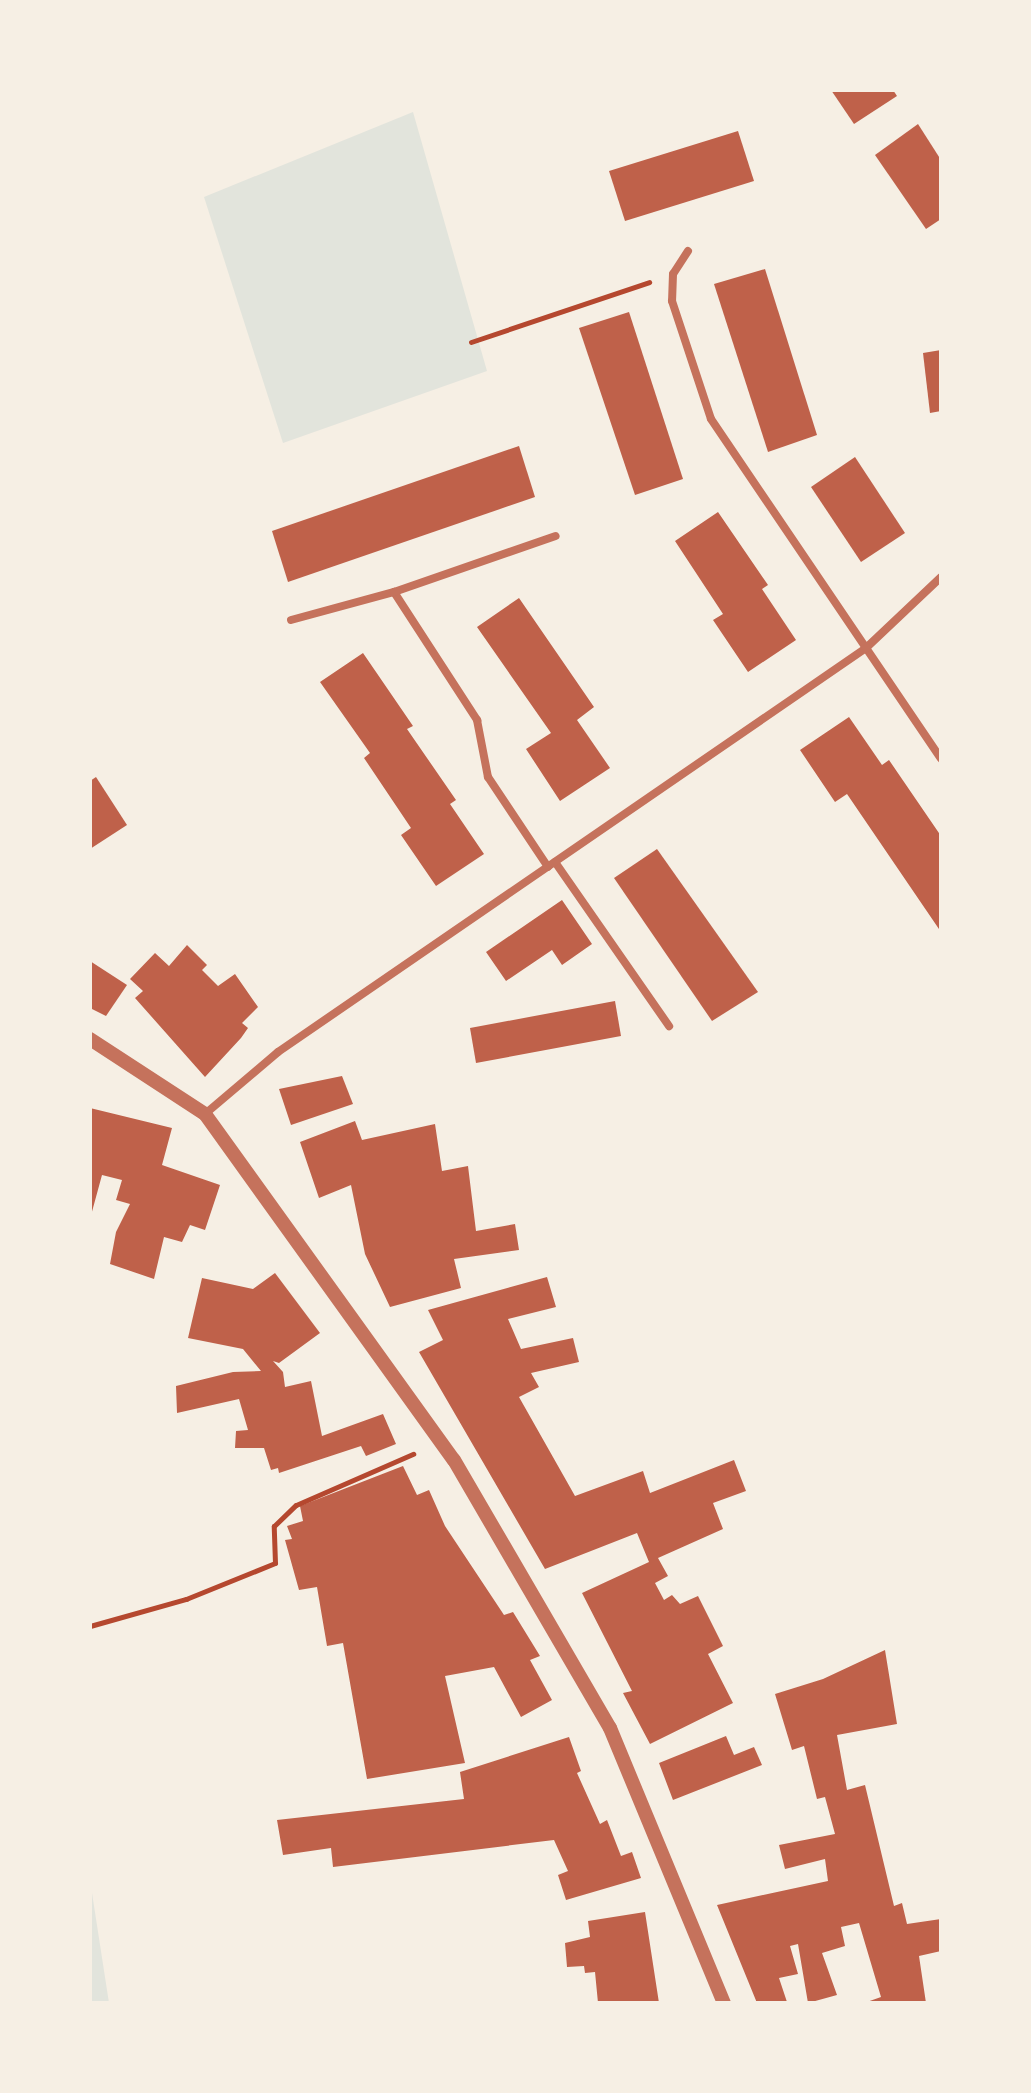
<!DOCTYPE html>
<html>
<head>
<meta charset="utf-8">
<style>
  body { margin:0 }
  #map { position:relative; width:1031px; height:2093px; overflow:hidden; background:#f6efe4; font-family:Manrope,sans-serif }
  div>[style] { position:absolute }
  .green>* { inset:0; background:#e2e4dc }
  .building>* { inset:0; background:#bf614a }
  .path>* { height:5px; margin:-2.5px; padding:0 2.5px; transform-origin:2.5px; border-radius:2.5px; background:#b5482f }
  .minor>* { height:8px; margin:-4px; padding:0 4px; transform-origin:4px; border-radius:4px; background:#c5725c }
  .tertiary>* { height:14px; margin:-7px; padding:0 7px; transform-origin:7px; border-radius:7px; background:#c5725c }
  span { translate:-50% -50%; white-space:nowrap; text-align:center; line-height:1.15; -webkit-text-stroke:8px #f6efe4; paint-order:stroke }
  .frame { position:absolute; inset:0; border:92px solid #f6efe4; pointer-events:none }
</style>
</head>
<body>
<div id="map">
  <div class="green">
    <div style="clip-path:polygon(413px 112px,487px 371px,283px 443px,204px 197px)"></div>
    <div style="clip-path:polygon(90px 1880px,109px 2003px,90px 2003px)"></div>
  </div>
  <div class="building">
    <div style="clip-path:polygon(831px 90px,893px 90px,897px 96px,854px 124px)"></div>
    <div style="clip-path:polygon(918px 124px,941px 160px,941px 219px,926px 229px,875px 155px)"></div>
    <div style="clip-path:polygon(738px 131px,754px 181px,625px 221px,609px 171px)"></div>
    <div style="clip-path:polygon(765px 269px,817px 435px,768px 452px,714px 284px)"></div>
    <div style="clip-path:polygon(629px 312px,683px 479px,635px 495px,579px 328px)"></div>
    <div style="clip-path:polygon(941px 350px,941px 411px,930px 413px,923px 353px)"></div>
    <div style="clip-path:polygon(519px 446px,535px 497px,288px 582px,272px 531px)"></div>
    <div style="clip-path:polygon(855px 457px,905px 533px,861px 562px,811px 487px)"></div>
    <div style="clip-path:polygon(718px 512px,768px 585px,762px 589px,796px 640px,748px 672px,713px 620px,723px 614px,675px 541px)"></div>
    <div style="clip-path:polygon(519px 598px,594px 707px,577px 720px,610px 768px,560px 801px,526px 749px,551px 733px,477px 627px)"></div>
    <div style="clip-path:polygon(363px 653px,413px 726px,407px 729px,456px 800px,450px 804px,484px 854px,436px 886px,401px 835px,411px 828px,364px 758px,370px 753px,320px 682px)"></div>
    <div style="clip-path:polygon(849px 717px,882px 765px,889px 760px,941px 836px,941px 932px,847px 794px,835px 802px,800px 750px)"></div>
    <div style="clip-path:polygon(96px 777px,127px 825px,90px 849px,90px 781px)"></div>
    <div style="clip-path:polygon(657px 849px,758px 992px,712px 1021px,614px 878px)"></div>
    <div style="clip-path:polygon(562px 900px,592px 944px,562px 965px,552px 950px,506px 981px,486px 952px)"></div>
    <div style="clip-path:polygon(187px 945px,207px 965px,202px 970px,218px 986px,235px 974px,258px 1007px,242px 1023px,248px 1028px,241px 1038px,205px 1077px,135px 998px,143px 991px,130px 979px,155px 953px,169px 966px)"></div>
    <div style="clip-path:polygon(90px 961px,127px 985px,106px 1016px,90px 1008px)"></div>
    <div style="clip-path:polygon(615px 1001px,621px 1036px,476px 1063px,470px 1028px)"></div>
    <div style="clip-path:polygon(342px 1076px,353px 1104px,291px 1125px,279px 1089px)"></div>
    <div style="clip-path:polygon(90px 1108px,172px 1128px,162px 1165px,220px 1185px,205px 1230px,190px 1225px,182px 1242px,164px 1237px,154px 1279px,110px 1264px,116px 1232px,130px 1204px,116px 1200px,122px 1180px,102px 1175px,90px 1219px)"></div>
    <div style="clip-path:polygon(355px 1121px,362px 1140px,435px 1124px,442px 1171px,468px 1166px,476px 1231px,515px 1224px,519px 1250px,454px 1259px,461px 1288px,390px 1307px,365px 1254px,351px 1185px,319px 1198px,300px 1142px)"></div>
    <div style="clip-path:polygon(275px 1273px,320px 1333px,279px 1363px,273px 1361px,283px 1372px,285px 1387px,311px 1381px,322px 1436px,383px 1414px,396px 1444px,366px 1456px,361px 1446px,279px 1473px,278px 1468px,271px 1470px,264px 1448px,235px 1448px,236px 1431px,248px 1430px,239px 1399px,177px 1413px,176px 1386px,233px 1372px,261px 1371px,243px 1349px,188px 1338px,202px 1278px,253px 1289px)"></div>
    <div style="clip-path:polygon(547px 1277px,556px 1307px,508px 1319px,521px 1349px,573px 1338px,579px 1362px,531px 1373px,539px 1387px,519px 1397px,575px 1496px,643px 1471px,650px 1493px,734px 1460px,746px 1491px,713px 1503px,723px 1529px,658px 1558px,668px 1576px,655px 1583px,664px 1600px,672px 1595px,680px 1604px,698px 1596px,723px 1646px,708px 1654px,733px 1703px,650px 1744px,623px 1693px,632px 1691px,582px 1593px,649px 1562px,637px 1533px,545px 1569px,419px 1352px,443px 1340px,428px 1310px)"></div>
    <div style="clip-path:polygon(403px 1466px,417px 1495px,429px 1490px,445px 1526px,504px 1615px,513px 1612px,540px 1656px,530px 1660px,552px 1700px,521px 1717px,494px 1667px,445px 1676px,465px 1763px,367px 1779px,343px 1643px,327px 1646px,317px 1587px,299px 1590px,285px 1540px,292px 1539px,287px 1526px,303px 1521px,300px 1506px)"></div>
    <div style="clip-path:polygon(885px 1650px,897px 1724px,837px 1735px,847px 1790px,865px 1785px,894px 1906px,902px 1903px,907px 1924px,941px 1919px,941px 1951px,919px 1956px,926px 2003px,864px 2003px,881px 1997px,859px 1923px,841px 1927px,845px 1946px,822px 1953px,837px 1995px,808px 2003px,798px 1944px,790px 1946px,798px 1974px,779px 1978px,787px 2002px,757px 2003px,717px 1905px,828px 1881px,825px 1859px,785px 1869px,779px 1845px,835px 1834px,825px 1797px,817px 1799px,804px 1746px,792px 1750px,775px 1694px,823px 1679px)"></div>
    <div style="clip-path:polygon(726px 1736px,734px 1755px,754px 1747px,762px 1765px,673px 1800px,659px 1763px)"></div>
    <div style="clip-path:polygon(569px 1737px,581px 1771px,577px 1773px,600px 1824px,607px 1820px,621px 1856px,632px 1852px,641px 1878px,566px 1900px,558px 1875px,568px 1871px,554px 1840px,333px 1867px,331px 1848px,283px 1855px,277px 1820px,464px 1799px,460px 1772px)"></div>
    <div style="clip-path:polygon(645px 1912px,659px 2003px,598px 2003px,595px 1972px,585px 1973px,584px 1966px,567px 1967px,565px 1943px,590px 1937px,588px 1921px)"></div>
  </div>
  <div class="path">
    <div style="left:471px;top:342px;width:188px;rotate:-18.6deg"></div>
    <div style="left:90px;top:1626px;width:100px;rotate:-15.7deg"></div>
    <div style="left:186px;top:1599px;width:96px;rotate:-22deg"></div>
    <div style="left:275px;top:1563px;width:37px;rotate:-92deg"></div>
    <div style="left:274px;top:1526px;width:30px;rotate:-44deg"></div>
    <div style="left:296px;top:1505px;width:128px;rotate:-23.6deg"></div>
  </div>
  <div class="minor">
    <div style="left:688px;top:251px;width:27px;rotate:123deg"></div>
    <div style="left:673px;top:274px;width:27px;rotate:92deg"></div>
    <div style="left:672px;top:301px;width:124px;rotate:71.7deg"></div>
    <div style="left:711px;top:419px;width:410px;rotate:55.9deg"></div>
    <div style="left:394px;top:592px;width:153px;rotate:57deg"></div>
    <div style="left:477px;top:720px;width:58px;rotate:79.1deg"></div>
    <div style="left:488px;top:777px;width:108px;rotate:56.3deg"></div>
    <div style="left:291px;top:620px;width:107px;rotate:-15.2deg"></div>
    <div style="left:394px;top:592px;width:171px;rotate:-19.1deg"></div>
    <div style="left:555px;top:862px;width:200px;rotate:55.2deg"></div>
    <div style="left:205px;top:1114px;width:96px;rotate:-40.3deg"></div>
    <div style="left:278px;top:1052px;width:713px;rotate:-34.49deg"></div>
    <div style="left:866px;top:648px;width:103px;rotate:-43.4deg"></div>
  </div>
  <div class="tertiary">
    <div style="left:90px;top:1039px;width:137px;rotate:33.1deg"></div>
    <div style="left:205px;top:1114px;width:426px;rotate:54.3deg"></div>
    <div style="left:454px;top:1460px;width:310px;rotate:59.8deg"></div>
    <div style="left:610px;top:1728px;width:298px;rotate:67.5deg"></div>
  </div>
  <div class="frame"></div>
</div>
</body>
</html>
